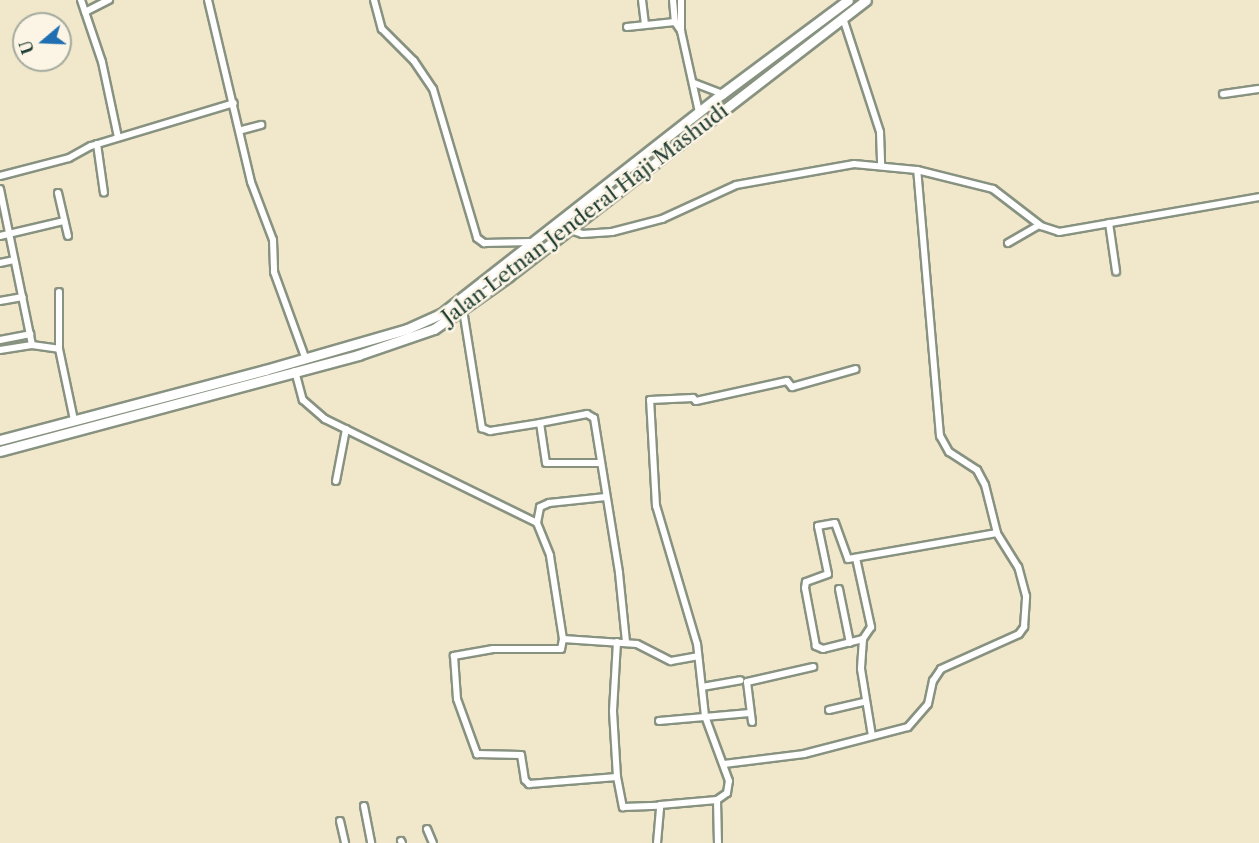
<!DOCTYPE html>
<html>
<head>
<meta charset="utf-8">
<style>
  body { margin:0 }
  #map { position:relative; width:1259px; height:843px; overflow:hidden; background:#f1e8cc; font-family:"Libre Caslon Text",serif }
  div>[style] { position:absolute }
  .roads { filter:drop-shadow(2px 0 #889280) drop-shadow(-2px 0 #889280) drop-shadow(0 2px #889280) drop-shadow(0 -2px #889280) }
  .minor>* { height:6px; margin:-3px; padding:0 3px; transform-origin:3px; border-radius:3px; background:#fff }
  .primary>* { height:9px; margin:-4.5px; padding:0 4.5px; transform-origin:4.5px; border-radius:4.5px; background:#fff }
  span { translate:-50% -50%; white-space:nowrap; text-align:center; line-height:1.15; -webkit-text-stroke:5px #fcf5e5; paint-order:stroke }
  .street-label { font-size:21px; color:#1f3d34 }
  .north { position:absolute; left:12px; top:12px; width:60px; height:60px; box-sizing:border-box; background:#fcf5e5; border:2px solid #a4ab9e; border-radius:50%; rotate:251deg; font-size:16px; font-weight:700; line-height:24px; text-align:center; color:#1f3d34 }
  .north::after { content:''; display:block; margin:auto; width:21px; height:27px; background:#1f6fb2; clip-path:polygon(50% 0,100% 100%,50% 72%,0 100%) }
</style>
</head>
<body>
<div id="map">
  <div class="roads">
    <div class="minor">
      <div style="left:81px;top:0;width:65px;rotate:71.3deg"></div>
      <div style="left:102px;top:62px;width:77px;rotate:78deg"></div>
      <div style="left:208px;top:0;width:187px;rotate:76.7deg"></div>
      <div style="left:251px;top:182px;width:62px;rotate:69.2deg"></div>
      <div style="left:273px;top:240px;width:32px;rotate:88deg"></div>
      <div style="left:274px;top:272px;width:90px;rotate:70deg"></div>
      <div style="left:374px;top:0;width:30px;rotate:75deg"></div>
      <div style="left:382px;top:29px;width:45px;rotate:45deg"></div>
      <div style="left:414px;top:61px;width:34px;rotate:56deg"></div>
      <div style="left:433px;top:89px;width:155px;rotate:73.5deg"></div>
      <div style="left:477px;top:238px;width:9px;rotate:36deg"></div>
      <div style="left:484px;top:243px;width:47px;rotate:-1.2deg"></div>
      <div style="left:642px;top:0;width:25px;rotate:83deg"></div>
      <div style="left:673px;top:0;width:22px;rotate:85deg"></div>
      <div style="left:675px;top:22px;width:11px;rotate:56deg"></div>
      <div style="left:681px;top:31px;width:83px;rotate:77.5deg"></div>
      <div style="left:85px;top:12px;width:27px;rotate:-27deg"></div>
      <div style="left:843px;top:18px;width:120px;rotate:72deg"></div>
      <div style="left:880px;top:132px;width:32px;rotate:88deg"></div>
      <div style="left:627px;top:27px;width:48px;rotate:-5.9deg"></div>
      <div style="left:681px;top:31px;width:31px;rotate:-90deg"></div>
      <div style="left:694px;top:83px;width:30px;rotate:21deg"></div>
      <div style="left:1223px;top:94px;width:36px;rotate:-8deg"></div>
      <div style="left:242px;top:130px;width:20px;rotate:-15deg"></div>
      <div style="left:97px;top:144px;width:49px;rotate:81.9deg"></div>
      <div style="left:0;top:176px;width:71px;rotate:-14.6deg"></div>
      <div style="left:69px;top:158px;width:25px;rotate:-29deg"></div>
      <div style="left:91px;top:146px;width:149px;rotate:-16.7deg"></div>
      <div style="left:0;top:189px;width:159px;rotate:78.4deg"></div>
      <div style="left:58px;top:193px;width:44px;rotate:76.9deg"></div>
      <div style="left:1109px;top:223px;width:49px;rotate:81.7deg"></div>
      <div style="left:567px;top:229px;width:16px;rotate:18deg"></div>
      <div style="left:582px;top:234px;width:30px;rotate:-4deg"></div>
      <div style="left:612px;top:232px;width:52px;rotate:-14.6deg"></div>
      <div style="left:662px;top:219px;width:81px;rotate:-24.7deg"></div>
      <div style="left:736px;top:185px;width:120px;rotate:-10.1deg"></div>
      <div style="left:854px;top:164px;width:63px;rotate:5.4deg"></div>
      <div style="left:917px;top:170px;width:78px;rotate:14deg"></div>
      <div style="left:993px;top:189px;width:61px;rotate:37.6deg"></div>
      <div style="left:1041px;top:226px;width:19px;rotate:18deg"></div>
      <div style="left:1059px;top:232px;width:203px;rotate:-9.9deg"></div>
      <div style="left:0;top:236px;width:66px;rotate:-13.2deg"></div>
      <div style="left:1008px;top:243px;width:36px;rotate:-30deg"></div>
      <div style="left:0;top:263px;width:14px;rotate:-12deg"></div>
      <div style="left:0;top:301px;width:23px;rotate:-10deg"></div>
      <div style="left:463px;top:310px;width:120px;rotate:80.9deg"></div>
      <div style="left:482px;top:428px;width:9px;rotate:21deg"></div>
      <div style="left:490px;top:431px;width:51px;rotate:-9.1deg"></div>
      <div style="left:540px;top:423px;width:40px;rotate:81.5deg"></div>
      <div style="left:546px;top:463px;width:55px"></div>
      <div style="left:0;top:340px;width:31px;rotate:-11deg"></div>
      <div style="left:59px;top:349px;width:57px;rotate:-90deg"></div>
      <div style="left:0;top:350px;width:32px;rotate:-9deg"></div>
      <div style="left:32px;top:345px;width:27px;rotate:8deg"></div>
      <div style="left:59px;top:349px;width:73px;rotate:78.1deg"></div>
      <div style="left:295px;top:371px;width:30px;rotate:75deg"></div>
      <div style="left:303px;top:400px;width:29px;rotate:41deg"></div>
      <div style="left:325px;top:419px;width:236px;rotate:26.1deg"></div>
      <div style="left:537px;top:523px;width:35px;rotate:68deg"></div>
      <div style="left:550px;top:556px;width:84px;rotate:81.1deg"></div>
      <div style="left:563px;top:639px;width:74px;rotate:3.9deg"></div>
      <div style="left:637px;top:644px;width:38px;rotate:27deg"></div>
      <div style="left:671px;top:661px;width:27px;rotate:-10deg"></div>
      <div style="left:540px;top:423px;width:48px;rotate:-10.8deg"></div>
      <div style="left:587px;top:414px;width:8px;rotate:30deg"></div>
      <div style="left:594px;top:418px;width:157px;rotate:80.8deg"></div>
      <div style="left:619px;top:573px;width:69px;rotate:84.2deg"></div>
      <div style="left:336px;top:481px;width:53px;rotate:-79.1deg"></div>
      <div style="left:537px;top:523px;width:16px;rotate:-79deg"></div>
      <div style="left:540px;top:507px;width:10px;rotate:-24deg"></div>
      <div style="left:549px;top:503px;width:57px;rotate:-6deg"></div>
      <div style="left:856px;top:558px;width:71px;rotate:77.7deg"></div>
      <div style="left:871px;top:627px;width:14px;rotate:124deg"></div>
      <div style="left:863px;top:639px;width:30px;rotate:94deg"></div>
      <div style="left:861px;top:669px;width:68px;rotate:80.7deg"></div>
      <div style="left:839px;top:589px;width:55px;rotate:78.5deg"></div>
      <div style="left:563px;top:639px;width:10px;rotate:101deg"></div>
      <div style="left:561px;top:649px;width:68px;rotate:180deg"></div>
      <div style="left:493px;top:649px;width:40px;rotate:170deg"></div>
      <div style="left:454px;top:656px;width:43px;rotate:86deg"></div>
      <div style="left:457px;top:699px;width:59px;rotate:70deg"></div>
      <div style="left:477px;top:754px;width:44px;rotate:1.3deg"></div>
      <div style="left:521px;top:755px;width:25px;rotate:81deg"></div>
      <div style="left:525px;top:780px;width:6px;rotate:45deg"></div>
      <div style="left:529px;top:784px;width:88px;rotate:-4.5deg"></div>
      <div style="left:617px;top:777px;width:31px;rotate:79deg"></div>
      <div style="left:623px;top:807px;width:35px;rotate:-2deg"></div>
      <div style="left:863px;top:639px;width:41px;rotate:166deg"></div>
      <div style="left:823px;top:649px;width:8px;rotate:-157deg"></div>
      <div style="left:816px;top:646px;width:59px;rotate:-100.7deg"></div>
      <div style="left:805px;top:588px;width:6px;rotate:-81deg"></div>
      <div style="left:806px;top:582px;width:23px;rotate:-20deg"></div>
      <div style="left:828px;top:574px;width:49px;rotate:-101.8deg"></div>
      <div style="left:818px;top:526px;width:17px;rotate:-10deg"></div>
      <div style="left:835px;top:523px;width:38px;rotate:70deg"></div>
      <div style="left:848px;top:559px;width:151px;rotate:-9.9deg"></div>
      <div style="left:702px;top:687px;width:39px;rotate:-10deg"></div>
      <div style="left:829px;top:710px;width:37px;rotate:-13deg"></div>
      <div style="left:659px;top:721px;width:91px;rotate:-5deg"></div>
      <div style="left:752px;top:722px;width:40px;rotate:-97.1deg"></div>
      <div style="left:747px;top:682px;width:68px;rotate:-12.8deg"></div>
      <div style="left:724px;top:764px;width:81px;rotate:-7.1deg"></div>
      <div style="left:804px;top:754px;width:107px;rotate:-14.6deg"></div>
      <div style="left:908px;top:727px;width:30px;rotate:-49deg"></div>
      <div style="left:928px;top:704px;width:24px;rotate:-78deg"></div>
      <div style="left:933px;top:681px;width:14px;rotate:-56deg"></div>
      <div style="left:941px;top:669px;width:85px;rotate:-24.2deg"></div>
      <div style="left:1019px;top:634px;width:9px;rotate:-54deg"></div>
      <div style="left:1024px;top:627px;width:31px;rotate:-86deg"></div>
      <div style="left:1026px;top:596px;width:30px;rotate:-105deg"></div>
      <div style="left:1018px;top:567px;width:40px;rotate:-122deg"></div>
      <div style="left:997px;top:533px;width:49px;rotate:-104deg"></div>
      <div style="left:985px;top:485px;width:17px;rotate:-118deg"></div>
      <div style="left:977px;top:470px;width:33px;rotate:-147deg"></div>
      <div style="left:949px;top:452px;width:18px;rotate:-119deg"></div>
      <div style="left:940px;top:436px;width:267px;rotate:-94.9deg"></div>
      <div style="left:617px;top:777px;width:66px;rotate:-93.5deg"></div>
      <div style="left:613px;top:711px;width:69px;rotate:-86.7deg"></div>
      <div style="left:717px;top:800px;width:43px;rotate:88.7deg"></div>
      <div style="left:364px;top:806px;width:38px;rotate:79deg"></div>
      <div style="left:340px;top:821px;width:23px;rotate:77deg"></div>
      <div style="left:427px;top:829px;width:15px;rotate:67deg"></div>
      <div style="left:401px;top:841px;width:2px;rotate:63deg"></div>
      <div style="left:657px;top:843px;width:38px;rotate:-85deg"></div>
      <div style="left:660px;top:805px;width:57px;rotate:-5deg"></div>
      <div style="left:717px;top:800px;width:12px;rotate:-35deg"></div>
      <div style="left:727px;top:793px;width:12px;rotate:-81deg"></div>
      <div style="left:729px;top:781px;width:69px;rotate:-110.3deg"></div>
      <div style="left:705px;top:716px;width:72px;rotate:-96.3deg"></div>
      <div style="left:697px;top:644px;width:144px;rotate:-106.5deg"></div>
      <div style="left:656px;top:506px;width:106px;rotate:-93.2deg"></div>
      <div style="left:650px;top:400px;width:43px;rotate:-2.7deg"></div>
      <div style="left:693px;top:398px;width:4px;rotate:45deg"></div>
      <div style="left:696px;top:401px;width:93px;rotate:-12.4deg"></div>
      <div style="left:787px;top:381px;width:8px;rotate:50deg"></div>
      <div style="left:792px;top:387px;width:66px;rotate:-15.7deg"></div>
    </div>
    <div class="primary">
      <div style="left:0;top:440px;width:274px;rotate:-14.8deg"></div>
      <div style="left:265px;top:370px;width:148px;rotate:-16.1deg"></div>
      <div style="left:407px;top:329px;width:37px;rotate:-24deg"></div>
      <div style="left:441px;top:314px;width:357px;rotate:-38.1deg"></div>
      <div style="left:722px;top:94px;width:157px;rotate:-36.7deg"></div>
      <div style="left:0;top:451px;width:371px;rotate:-15deg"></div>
      <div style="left:358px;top:355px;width:80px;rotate:-18.9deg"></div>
      <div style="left:434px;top:329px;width:92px;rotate:-35.2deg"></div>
      <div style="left:509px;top:276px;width:451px;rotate:-37.7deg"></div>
    </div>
  </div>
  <div class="street-label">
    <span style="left:585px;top:214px;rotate:-37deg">Jalan Letnan Jenderal Haji Mashudi</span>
  </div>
  <div class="north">U</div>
</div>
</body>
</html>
